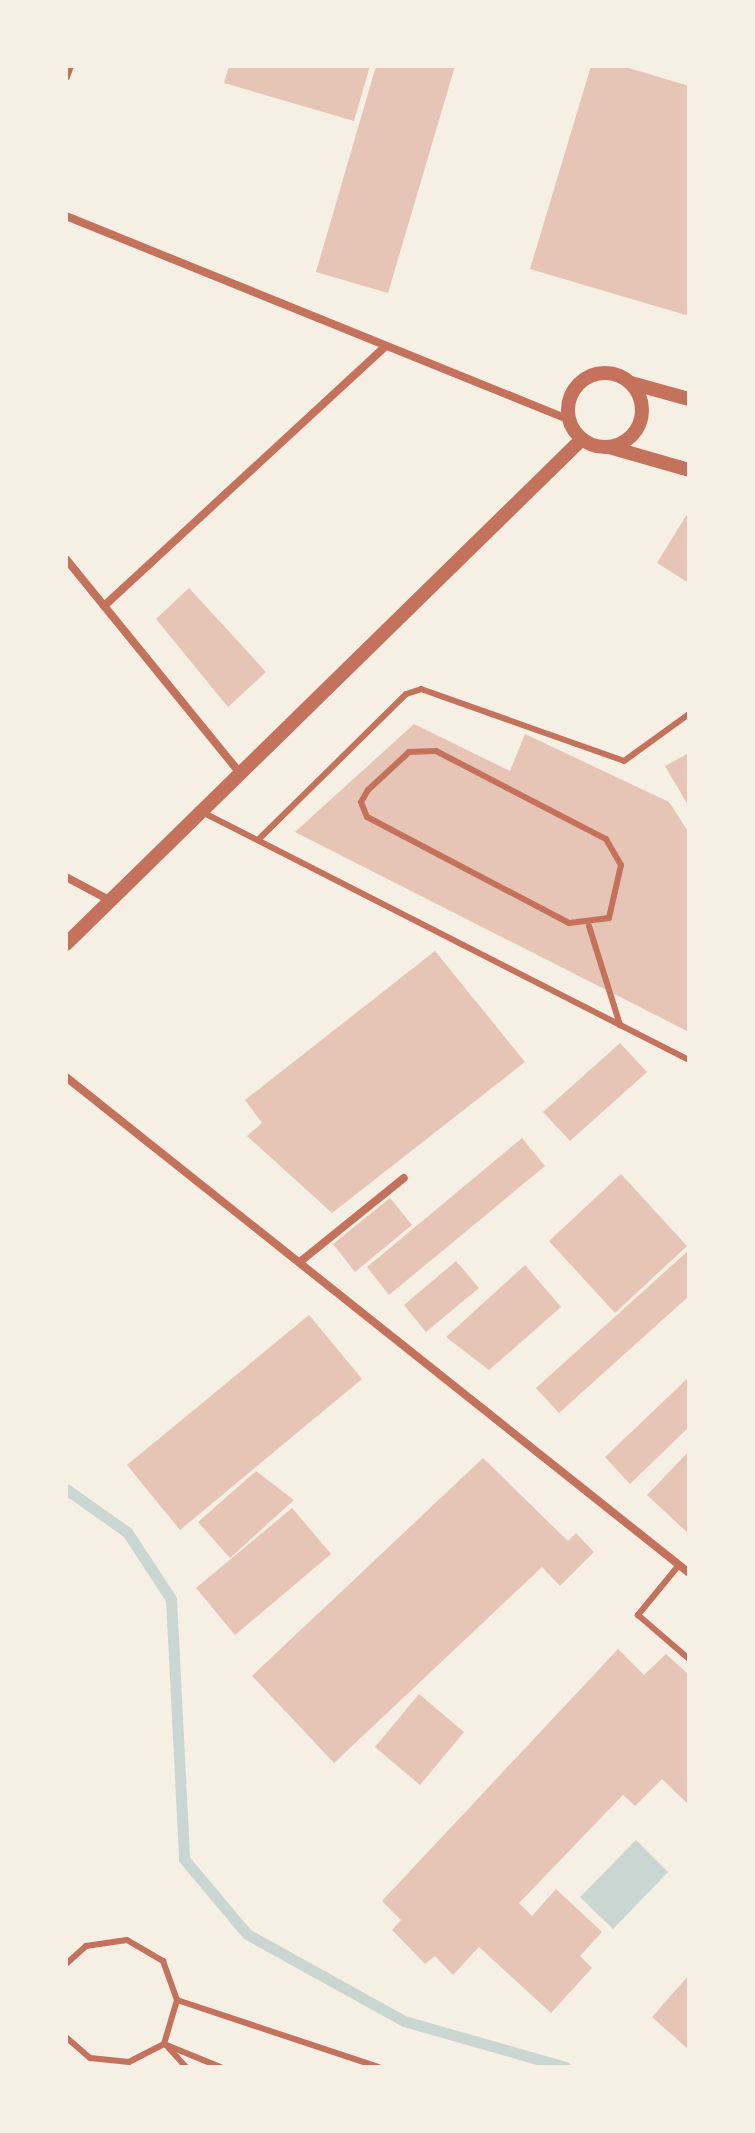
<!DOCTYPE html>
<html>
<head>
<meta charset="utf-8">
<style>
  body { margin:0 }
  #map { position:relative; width:755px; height:2133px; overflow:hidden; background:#f6efe4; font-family:"Source Sans 3",sans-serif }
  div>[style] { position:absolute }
  .water>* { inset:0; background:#c9d6d2 }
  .stream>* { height:11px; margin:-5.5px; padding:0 5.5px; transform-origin:5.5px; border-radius:5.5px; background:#c9d6d2 }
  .building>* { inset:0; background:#e6c5b7 }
  .service>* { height:6px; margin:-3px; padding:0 3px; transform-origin:3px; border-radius:3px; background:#c5725c }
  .minor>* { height:8px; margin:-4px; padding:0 4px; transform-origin:4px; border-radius:4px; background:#c5725c }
  .tertiary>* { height:14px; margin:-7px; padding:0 7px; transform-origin:7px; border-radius:7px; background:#c5725c }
  .tertiary>.ring { margin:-7px; padding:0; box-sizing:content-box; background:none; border:14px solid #c5725c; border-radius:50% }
  span { translate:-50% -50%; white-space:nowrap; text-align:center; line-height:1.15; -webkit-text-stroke:8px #f6efe4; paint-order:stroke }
  .frame { position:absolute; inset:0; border:68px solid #f6efe4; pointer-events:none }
</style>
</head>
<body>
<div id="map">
  <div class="water">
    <div style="clip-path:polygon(636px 1840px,668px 1872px,613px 1929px,580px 1897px)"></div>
  </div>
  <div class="stream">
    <div style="left:66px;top:1489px;width:75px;rotate:35.2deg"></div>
    <div style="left:127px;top:1532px;width:80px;rotate:56.7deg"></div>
    <div style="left:171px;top:1599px;width:260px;rotate:87.1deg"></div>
    <div style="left:184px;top:1859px;width:98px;rotate:50deg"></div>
    <div style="left:247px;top:1934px;width:179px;rotate:29deg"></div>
    <div style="left:404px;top:2021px;width:168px;rotate:15.9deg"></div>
  </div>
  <div class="building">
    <div style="clip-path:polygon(229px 66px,370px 66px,354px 121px,224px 83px)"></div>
    <div style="clip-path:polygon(376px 66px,455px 66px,388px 293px,316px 272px)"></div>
    <div style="clip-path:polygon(591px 66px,622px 66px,689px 86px,689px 316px,530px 269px)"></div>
    <div style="clip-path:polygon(689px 511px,689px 583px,657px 563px)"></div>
    <div style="clip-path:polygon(189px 588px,266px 672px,228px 707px,156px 619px)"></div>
    <div style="clip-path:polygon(414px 724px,510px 771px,525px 734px,669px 802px,689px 833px,689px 1032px,295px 832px)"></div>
    <div style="clip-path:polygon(689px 753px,689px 807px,665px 766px)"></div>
    <div style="clip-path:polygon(435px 951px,525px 1062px,332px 1213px,247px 1136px,262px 1123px,245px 1100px)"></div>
    <div style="clip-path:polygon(620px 1043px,647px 1072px,570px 1141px,543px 1112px)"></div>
    <div style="clip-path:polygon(522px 1138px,545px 1166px,389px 1295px,367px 1267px)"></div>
    <div style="clip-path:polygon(621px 1174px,687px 1246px,615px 1313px,549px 1241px)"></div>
    <div style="clip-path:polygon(390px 1198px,412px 1225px,355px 1272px,333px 1244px)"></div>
    <div style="clip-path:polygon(689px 1250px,689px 1296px,559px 1413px,536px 1388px)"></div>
    <div style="clip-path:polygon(456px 1261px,479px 1288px,426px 1332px,404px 1305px)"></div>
    <div style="clip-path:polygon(525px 1265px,561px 1307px,489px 1370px,446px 1337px)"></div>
    <div style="clip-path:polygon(309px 1315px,362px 1379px,180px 1530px,127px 1465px)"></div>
    <div style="clip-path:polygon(689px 1377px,689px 1427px,630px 1484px,605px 1457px)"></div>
    <div style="clip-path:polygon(689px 1451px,689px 1534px,647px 1495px)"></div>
    <div style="clip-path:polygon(483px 1458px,568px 1541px,576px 1533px,594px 1552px,560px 1586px,542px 1567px,334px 1763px,252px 1676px)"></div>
    <div style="clip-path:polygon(256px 1471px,294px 1500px,230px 1558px,198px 1522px)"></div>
    <div style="clip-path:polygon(292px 1508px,331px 1554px,235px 1635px,196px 1588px)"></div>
    <div style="clip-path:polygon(618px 1649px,644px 1675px,666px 1654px,689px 1675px,689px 1805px,662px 1779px,635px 1806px,623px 1795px,519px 1903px,532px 1916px,556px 1889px,602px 1932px,580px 1956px,592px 1968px,551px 2013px,479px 1947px,453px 1975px,435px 1956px,425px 1964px,392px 1930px,401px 1920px,382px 1901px)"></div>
    <div style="clip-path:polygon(419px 1694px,464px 1732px,420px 1785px,375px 1747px)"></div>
    <div style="clip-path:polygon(689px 1975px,689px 2050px,652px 2017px)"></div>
  </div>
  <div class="service">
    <div style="left:436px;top:751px;width:191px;rotate:27.4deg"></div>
    <div style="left:606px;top:839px;width:30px;rotate:60deg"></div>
    <div style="left:621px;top:865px;width:54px;rotate:102.8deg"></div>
    <div style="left:609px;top:918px;width:40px;rotate:172.9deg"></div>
    <div style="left:569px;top:923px;width:228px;rotate:-152.3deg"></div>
    <div style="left:367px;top:817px;width:16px;rotate:-112deg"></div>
    <div style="left:361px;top:802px;width:14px;rotate:-60deg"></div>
    <div style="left:368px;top:790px;width:56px;rotate:-42.8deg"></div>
    <div style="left:409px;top:752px;width:27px;rotate:-2deg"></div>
    <div style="left:204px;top:813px;width:544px;rotate:26.99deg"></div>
    <div style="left:260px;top:838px;width:205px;rotate:-44.6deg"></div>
    <div style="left:406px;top:694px;width:16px;rotate:-18deg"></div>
    <div style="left:421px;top:689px;width:215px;rotate:19.5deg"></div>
    <div style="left:624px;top:761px;width:80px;rotate:-35.9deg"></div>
    <div style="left:589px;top:926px;width:104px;rotate:72.6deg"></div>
    <div style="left:679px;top:1565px;width:65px;rotate:129.4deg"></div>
    <div style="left:638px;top:1615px;width:67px;rotate:40.8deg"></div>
    <div style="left:66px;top:1964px;width:27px;rotate:-42deg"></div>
    <div style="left:86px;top:1946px;width:41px;rotate:-8.3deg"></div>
    <div style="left:127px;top:1940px;width:42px;rotate:30.3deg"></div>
    <div style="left:163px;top:1961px;width:41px;rotate:70.3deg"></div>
    <div style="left:177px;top:2000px;width:46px;rotate:106.5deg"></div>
    <div style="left:164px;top:2044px;width:39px;rotate:153deg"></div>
    <div style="left:129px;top:2062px;width:39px;rotate:-174deg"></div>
    <div style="left:90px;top:2058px;width:32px;rotate:-139deg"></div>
    <div style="left:177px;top:2000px;width:212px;rotate:18.4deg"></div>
    <div style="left:164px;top:2044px;width:61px;rotate:22.3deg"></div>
    <div style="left:167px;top:2046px;width:28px;rotate:48deg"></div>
  </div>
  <div class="minor">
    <div style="left:66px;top:77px;width:12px;rotate:-70deg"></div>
    <div style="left:66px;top:216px;width:544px;rotate:22.04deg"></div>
    <div style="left:66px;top:559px;width:277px;rotate:50.9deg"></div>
    <div style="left:104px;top:606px;width:382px;rotate:-42.7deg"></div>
    <div style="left:66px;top:877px;width:51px;rotate:28.1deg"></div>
    <div style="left:66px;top:1077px;width:796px;rotate:38.52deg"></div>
    <div style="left:301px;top:1261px;width:132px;rotate:-38.9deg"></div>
  </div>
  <div class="tertiary">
    <div class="ring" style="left:568px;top:373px;width:60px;height:60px"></div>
    <div style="left:631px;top:383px;width:60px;rotate:15.4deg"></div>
    <div style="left:609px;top:447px;width:83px;rotate:16deg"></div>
    <div style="left:66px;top:944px;width:722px;rotate:-44.38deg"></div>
  </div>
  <div class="frame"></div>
</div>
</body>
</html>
